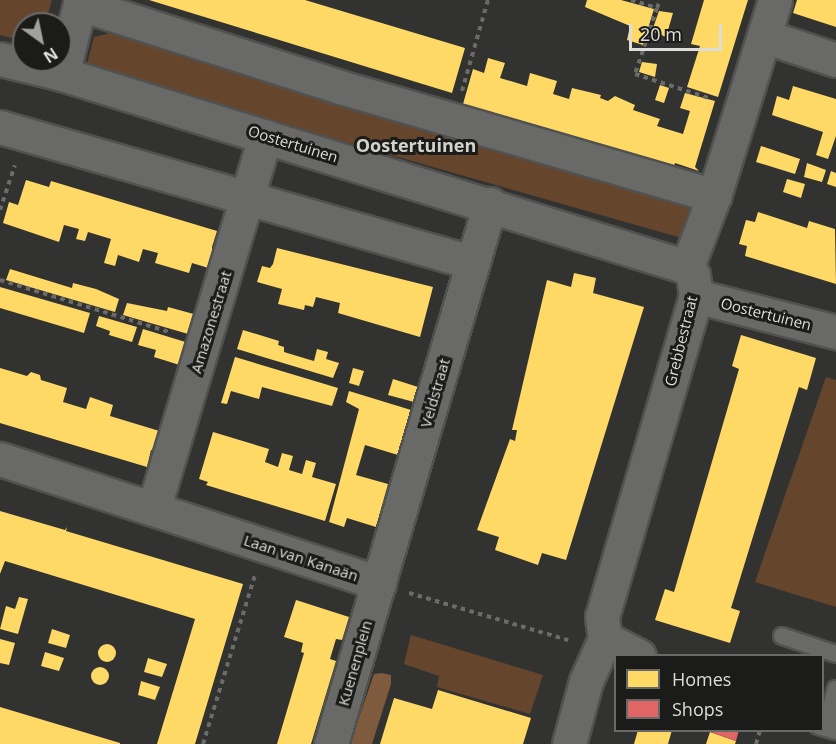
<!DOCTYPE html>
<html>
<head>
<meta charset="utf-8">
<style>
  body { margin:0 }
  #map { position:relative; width:836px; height:744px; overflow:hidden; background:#323331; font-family:"Open Sans",sans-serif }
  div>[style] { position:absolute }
  .green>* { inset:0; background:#65462c }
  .forest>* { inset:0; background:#7e5b3c }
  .homes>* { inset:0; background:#ffd966 }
  .round { border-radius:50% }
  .shops>* { inset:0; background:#e06666 }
  .path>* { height:4px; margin-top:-2px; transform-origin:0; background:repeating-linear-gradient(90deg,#6b6c6a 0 4.5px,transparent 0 9px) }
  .roads { filter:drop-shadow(2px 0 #515150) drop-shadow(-2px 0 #515150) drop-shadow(0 2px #515150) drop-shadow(0 -2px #515150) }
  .service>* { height:16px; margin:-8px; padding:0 8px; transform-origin:8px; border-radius:8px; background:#696a68 }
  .minor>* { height:33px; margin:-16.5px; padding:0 16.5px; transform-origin:16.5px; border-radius:16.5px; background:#696a68 }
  span { translate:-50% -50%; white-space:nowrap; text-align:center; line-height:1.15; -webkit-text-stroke:6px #1b1b19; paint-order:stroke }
  .street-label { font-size:15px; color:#dddddb }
  .quarter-label { font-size:18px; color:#d3d3ce; font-weight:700 }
  .legend { position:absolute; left:614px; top:654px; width:210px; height:78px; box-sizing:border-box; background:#1b1b19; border:2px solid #696967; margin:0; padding:8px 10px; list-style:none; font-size:18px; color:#dddddb }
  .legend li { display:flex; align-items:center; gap:12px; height:30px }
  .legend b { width:30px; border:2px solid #696967 }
  .north { position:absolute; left:12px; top:12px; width:60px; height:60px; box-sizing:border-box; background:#1b1b19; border:2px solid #696967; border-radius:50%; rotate:147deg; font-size:16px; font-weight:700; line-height:24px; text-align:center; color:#dddddb }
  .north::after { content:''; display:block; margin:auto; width:21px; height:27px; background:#a1a2a0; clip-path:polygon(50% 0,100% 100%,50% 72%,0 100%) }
  .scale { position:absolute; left:629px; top:24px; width:93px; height:27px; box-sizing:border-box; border:3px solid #dddddb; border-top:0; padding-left:8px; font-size:18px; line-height:21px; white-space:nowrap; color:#dddddb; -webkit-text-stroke:4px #1b1b19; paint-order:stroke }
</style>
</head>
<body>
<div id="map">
  <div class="green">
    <div style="clip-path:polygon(0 0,52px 0,45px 24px,24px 24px,24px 41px,0 35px)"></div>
    <div style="clip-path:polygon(115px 32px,697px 207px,685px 239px,86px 68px,94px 37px)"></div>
    <div style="clip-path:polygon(826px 377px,836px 380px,836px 607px,755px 582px)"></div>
    <div style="clip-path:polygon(411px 635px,543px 675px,530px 714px,437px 687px,439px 676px,404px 664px)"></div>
  </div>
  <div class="forest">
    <div style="clip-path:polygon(382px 673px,391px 675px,391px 684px,372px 744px,350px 744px,374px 674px)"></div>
  </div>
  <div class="homes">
    <div style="clip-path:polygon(149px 0,305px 0,465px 48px,452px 93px)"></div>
    <div style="clip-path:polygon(587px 0,621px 0,654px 9px,643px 45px,627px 40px,630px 26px,585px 7px)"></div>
    <div style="clip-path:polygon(704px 0,748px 0,718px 97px,687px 87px,700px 46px,691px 44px)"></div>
    <div style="clip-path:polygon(797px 0,836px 0,836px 27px,793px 13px)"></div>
    <div style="clip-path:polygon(659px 11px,673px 13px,666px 37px,652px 31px)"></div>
    <div style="clip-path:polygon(488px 58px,505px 63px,500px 78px,527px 86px,530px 73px,557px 81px,553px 94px,569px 99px,572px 88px,601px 95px,600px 98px,608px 101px,615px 96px,635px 105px,633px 110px,660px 119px,657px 126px,683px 134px,690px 111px,680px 108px,685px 93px,715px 101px,695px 167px,699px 171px,675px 163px,673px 169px,463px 104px,473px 69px,484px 73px)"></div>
    <div style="clip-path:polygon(642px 62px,657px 64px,655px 77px,639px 72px)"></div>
    <div style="clip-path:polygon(660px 85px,669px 88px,664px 103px,655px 100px)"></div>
    <div style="clip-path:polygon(793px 86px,836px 99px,836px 136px,828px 159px,816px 155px,823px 132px,772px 115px,777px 96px,789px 100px)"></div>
    <div style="clip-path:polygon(761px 146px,800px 159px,795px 174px,756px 162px)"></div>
    <div style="clip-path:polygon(807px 163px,826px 170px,822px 182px,804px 177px)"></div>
    <div style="clip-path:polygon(831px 171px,836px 173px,836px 187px,827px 184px)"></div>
    <div style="clip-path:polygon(787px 179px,805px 184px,801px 198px,783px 192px)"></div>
    <div style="clip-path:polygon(26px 180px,49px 187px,51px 181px,217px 231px,212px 247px,212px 251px,219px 254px,215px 270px,192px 263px,189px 273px,155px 263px,158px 253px,143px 249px,139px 262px,118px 255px,115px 266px,104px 263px,111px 239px,88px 232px,85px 241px,76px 239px,79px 229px,64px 225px,59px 242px,3px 223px,9px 202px,18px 205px)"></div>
    <div style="clip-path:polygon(758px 212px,807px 228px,809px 221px,835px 229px,836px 284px,745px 256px,747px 246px,739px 244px,746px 220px,755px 222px)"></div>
    <div style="clip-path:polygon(277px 248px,433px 287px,420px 337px,338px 313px,340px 303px,316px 297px,313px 307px,305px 305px,304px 310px,278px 304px,282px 289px,257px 282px,262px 266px,270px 268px,273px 264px)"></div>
    <div style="clip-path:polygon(10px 269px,72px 288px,73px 283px,96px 289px,119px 299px,115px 312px,6px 280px)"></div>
    <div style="clip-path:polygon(574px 273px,596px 278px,593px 293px,644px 307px,566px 560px,542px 553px,538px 565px,495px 550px,499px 537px,477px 530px,510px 439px,515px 441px,517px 430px,512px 430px,547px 280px,571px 287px)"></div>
    <div style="clip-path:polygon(0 287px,90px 313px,84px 333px,0 308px)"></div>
    <div style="clip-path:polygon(127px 303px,167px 311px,168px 307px,201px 316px,195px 336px,123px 315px)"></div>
    <div style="clip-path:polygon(99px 316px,137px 327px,132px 342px,109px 335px,110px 331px,96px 326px)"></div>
    <div style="clip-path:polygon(143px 329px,192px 344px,186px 367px,154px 357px,156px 350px,138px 345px)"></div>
    <div style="clip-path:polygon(243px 330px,279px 341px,278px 345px,284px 347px,284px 352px,307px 359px,314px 361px,317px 349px,328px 352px,326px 359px,339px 363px,333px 378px,237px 349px)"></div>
    <div style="clip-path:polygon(741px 335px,816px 358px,807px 390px,799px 387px,731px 608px,740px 611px,730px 643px,655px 620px,665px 589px,674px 592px,739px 369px,732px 366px)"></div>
    <div style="clip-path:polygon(235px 357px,338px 388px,332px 406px,262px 387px,259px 399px,231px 391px,227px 404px,221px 403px)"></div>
    <div style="clip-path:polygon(0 368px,27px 376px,31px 372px,40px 375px,41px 380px,67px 388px,63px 402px,86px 409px,90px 397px,113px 405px,110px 416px,166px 433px,160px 453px,151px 450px,147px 467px,0 423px)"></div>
    <div style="clip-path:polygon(353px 368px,364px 371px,359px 386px,349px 383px)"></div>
    <div style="clip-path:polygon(393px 379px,418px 387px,414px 402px,388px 395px)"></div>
    <div style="clip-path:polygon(349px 391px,411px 410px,398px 455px,365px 445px,356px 475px,388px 484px,376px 527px,347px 518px,344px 527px,329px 522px,359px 409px,346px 402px)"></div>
    <div style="clip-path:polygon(213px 432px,269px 449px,265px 462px,278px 467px,282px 453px,293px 456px,289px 470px,302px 474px,306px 460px,316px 463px,312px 477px,336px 484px,325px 521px,206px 485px,208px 482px,199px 479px)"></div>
    <div style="clip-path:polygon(0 511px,65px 530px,67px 527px,66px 531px,243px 584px,195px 744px,157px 744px,195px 619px,5px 561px,0 574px)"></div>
    <div style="clip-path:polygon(19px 597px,28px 599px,18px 634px,0 629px,6px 606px,15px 609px)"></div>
    <div style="clip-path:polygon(296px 600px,349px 617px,342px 640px,336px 639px,330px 659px,336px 661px,311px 744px,277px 744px,304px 653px,301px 652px,303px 643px,284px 637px)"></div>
    <div style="clip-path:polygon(52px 629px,70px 635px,66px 648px,48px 643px)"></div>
    <div style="clip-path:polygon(0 639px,15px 643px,9px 665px,0 663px)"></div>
    <div class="round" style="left:98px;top:644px;width:18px;height:18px"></div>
    <div style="clip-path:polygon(45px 652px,64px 658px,59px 671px,41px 666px)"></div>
    <div style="clip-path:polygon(148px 658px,167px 664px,162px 677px,144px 672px)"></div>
    <div class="round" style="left:91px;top:667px;width:18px;height:18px"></div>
    <div style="clip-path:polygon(141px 681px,160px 687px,155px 700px,138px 695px)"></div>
    <div style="clip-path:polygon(438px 690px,531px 718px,523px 744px,380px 744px,394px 698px,432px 709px)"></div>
    <div style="clip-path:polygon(0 707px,120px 743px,120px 744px,0 744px)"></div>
    <div style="clip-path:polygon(638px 730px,672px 730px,668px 744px,634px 744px)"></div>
    <div style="clip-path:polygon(710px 732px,736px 741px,735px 744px,706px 744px)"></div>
  </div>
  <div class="shops">
    <div style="clip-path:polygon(705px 730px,739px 730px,736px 741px)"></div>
  </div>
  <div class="path">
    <div style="left:631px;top:0;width:27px;rotate:17deg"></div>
    <div style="left:657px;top:8px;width:9px;rotate:-69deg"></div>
    <div style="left:657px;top:8px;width:70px;rotate:108.4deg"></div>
    <div style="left:635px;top:74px;width:81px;rotate:18deg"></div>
    <div style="left:462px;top:91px;width:95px;rotate:-74.1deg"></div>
    <div style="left:0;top:210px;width:47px;rotate:-71.6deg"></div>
    <div style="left:0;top:280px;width:180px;rotate:17.1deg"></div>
    <div style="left:409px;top:593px;width:166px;rotate:16.5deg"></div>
    <div style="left:203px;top:744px;width:177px;rotate:-72.9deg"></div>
    <div style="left:756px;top:744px;width:15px;rotate:-74deg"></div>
  </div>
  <div class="roads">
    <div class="service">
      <div style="left:782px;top:636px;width:57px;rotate:18.4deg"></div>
      <div style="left:828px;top:720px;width:32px;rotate:-76deg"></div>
    </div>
    <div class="minor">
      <div style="left:80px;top:4px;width:273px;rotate:17.7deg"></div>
      <div style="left:340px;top:87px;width:390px;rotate:16.2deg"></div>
      <div style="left:764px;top:36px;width:76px;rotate:18.4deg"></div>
      <div style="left:0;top:59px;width:64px;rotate:13.6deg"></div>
      <div style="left:62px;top:74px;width:654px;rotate:17.16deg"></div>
      <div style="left:62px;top:74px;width:76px;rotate:-75.6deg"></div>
      <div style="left:0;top:127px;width:492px;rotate:16deg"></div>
      <div style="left:687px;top:267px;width:76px;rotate:-69.2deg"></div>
      <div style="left:714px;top:196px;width:205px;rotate:-72.7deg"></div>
      <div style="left:696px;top:296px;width:145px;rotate:14.4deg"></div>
      <div style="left:0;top:459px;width:399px;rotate:18.1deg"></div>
      <div style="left:154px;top:507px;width:387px;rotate:-73.3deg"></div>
      <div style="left:639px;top:656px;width:38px;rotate:-153deg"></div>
      <div style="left:605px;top:639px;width:22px;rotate:-98deg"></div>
      <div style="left:602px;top:617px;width:334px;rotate:-73.7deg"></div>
      <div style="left:696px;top:296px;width:21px;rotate:-98deg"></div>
      <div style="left:693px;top:275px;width:10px;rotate:-127deg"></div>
      <div style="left:822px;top:718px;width:15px;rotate:16deg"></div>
      <div style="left:331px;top:744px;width:563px;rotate:-73.59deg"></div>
      <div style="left:569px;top:744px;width:65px;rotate:-74.9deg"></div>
      <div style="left:586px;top:681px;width:46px;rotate:-65.7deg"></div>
    </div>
  </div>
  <div class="street-label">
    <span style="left:293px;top:144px;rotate:17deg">Oostertuinen</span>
    <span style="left:766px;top:314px;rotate:14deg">Oostertuinen</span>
    <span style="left:211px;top:322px;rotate:-73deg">Amazonestraat</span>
    <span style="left:681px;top:341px;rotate:-76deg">Grebbestraat</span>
    <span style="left:435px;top:393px;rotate:-74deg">Veldstraat</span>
    <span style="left:301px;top:558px;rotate:18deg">Laan van Kanaän</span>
    <span style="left:355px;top:663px;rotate:-74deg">Kuenenplein</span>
  </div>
  <div class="quarter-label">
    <span style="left:416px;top:145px">Oostertuinen</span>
  </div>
  <ul class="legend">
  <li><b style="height:16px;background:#ffd966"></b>Homes</li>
  <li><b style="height:16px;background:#e06666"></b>Shops</li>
  </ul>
  <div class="north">N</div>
  <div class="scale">20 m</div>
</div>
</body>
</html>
